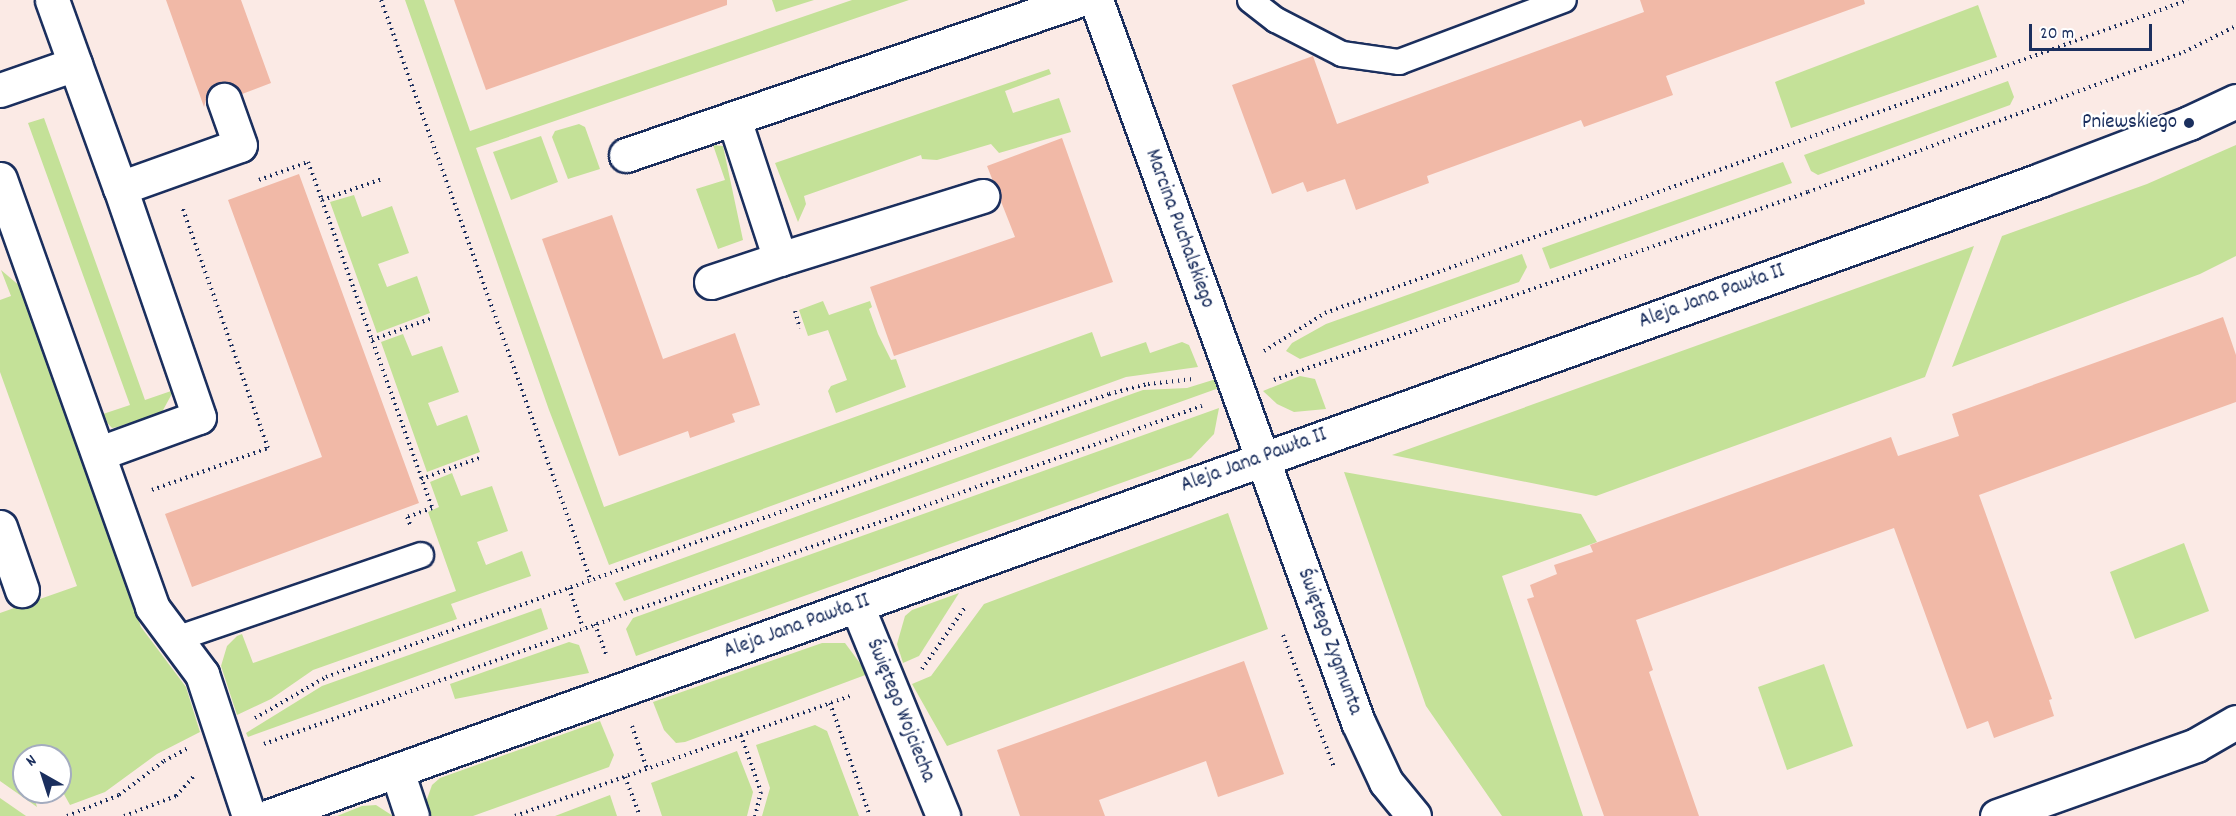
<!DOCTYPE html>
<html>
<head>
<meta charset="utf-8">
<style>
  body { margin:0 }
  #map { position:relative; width:2236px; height:816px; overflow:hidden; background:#fbeae5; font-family:Dekko,sans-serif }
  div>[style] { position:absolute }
  .green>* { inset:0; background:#c4e198 }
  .building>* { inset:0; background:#f1b9a7 }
  .path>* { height:4px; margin-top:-2px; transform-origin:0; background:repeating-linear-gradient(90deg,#1b2f5e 0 1.5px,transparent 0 6px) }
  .roads { filter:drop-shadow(2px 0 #1b2f5e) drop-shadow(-2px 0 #1b2f5e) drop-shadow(0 2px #1b2f5e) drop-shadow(0 -2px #1b2f5e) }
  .lane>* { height:24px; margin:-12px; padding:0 12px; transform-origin:12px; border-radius:12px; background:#fff }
  .street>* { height:33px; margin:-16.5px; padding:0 16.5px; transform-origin:16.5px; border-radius:16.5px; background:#fff }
  .secondary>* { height:33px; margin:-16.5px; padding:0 16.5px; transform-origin:16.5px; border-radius:16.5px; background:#fff }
  .dots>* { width:16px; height:16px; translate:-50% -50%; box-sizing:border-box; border:3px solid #fff; border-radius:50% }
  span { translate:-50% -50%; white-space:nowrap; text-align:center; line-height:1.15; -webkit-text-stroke:5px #fff; paint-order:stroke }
  .poi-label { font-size:21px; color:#1b2f5e }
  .right { translate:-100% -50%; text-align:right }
  .street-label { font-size:21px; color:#1b2f5e }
  .north { position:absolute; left:12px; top:744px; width:60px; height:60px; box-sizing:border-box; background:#fff; border:2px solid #a4acbf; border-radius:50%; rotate:321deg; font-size:16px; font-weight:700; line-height:24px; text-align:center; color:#1b2f5e }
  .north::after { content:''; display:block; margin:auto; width:21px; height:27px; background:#1b2f5e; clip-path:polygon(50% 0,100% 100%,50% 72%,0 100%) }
  .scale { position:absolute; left:2029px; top:24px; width:123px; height:27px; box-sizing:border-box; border:3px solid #1b2f5e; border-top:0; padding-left:8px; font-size:18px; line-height:21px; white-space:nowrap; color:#1b2f5e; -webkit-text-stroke:4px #fff; paint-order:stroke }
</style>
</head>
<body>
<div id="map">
  <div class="green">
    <div style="clip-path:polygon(405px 0,424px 0,470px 131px,852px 0,909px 0,476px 148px,604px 507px,1092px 332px,1101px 357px,1146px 342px,1150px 353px,1182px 342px,1189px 345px,1198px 367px,1126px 377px,609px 565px,549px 410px)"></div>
    <div style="clip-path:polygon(772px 0,814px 0,776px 12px)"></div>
    <div style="clip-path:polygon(1978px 5px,1997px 57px,1791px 128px,1775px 82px)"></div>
    <div style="clip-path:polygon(1049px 69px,1051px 74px,1005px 91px,1013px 113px,1059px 98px,1071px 132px,999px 153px,991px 144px,937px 160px,922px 159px,921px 155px,804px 196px,806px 204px,798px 222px,775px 163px)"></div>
    <div style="clip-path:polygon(2008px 81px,2014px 97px,2010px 105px,1818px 175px,1811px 171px,1804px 155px)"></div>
    <div style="clip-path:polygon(44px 118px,145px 400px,174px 390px,162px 412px,118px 427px,112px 428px,100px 415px,130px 405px,28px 123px)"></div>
    <div style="clip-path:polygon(579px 124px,585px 127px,600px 169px,568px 179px,552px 137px,555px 131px)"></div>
    <div style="clip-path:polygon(541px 136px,558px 182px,511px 200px,493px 152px)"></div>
    <div style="clip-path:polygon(713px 145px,723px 146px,743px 240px,718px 249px,696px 189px,725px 180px)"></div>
    <div style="clip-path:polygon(2236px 145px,2236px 256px,2200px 274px,1952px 367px,2002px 236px,2147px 184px)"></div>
    <div style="clip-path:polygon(1783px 162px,1792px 183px,1550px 269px,1542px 248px)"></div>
    <div style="clip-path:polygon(354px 195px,362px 217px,392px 206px,409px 253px,378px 264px,387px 287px,417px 276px,430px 313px,377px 333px,330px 202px)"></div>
    <div style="clip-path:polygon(1974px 246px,1925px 377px,1596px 496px,1392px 455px)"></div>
    <div style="clip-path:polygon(1522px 254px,1527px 267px,1519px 282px,1300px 359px,1286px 351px,1292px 343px,1326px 324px)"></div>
    <div style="clip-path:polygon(1px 270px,21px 287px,141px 627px,186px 687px,200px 732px,157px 754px,105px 792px,70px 805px,60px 787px,60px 756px,24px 756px,24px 792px,46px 792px,34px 797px,37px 807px,0 781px,0 613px,77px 586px,0 372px,0 300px,11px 296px)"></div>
    <div style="clip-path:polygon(823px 301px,829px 315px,870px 301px,872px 307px,869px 309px,878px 334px,891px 360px,896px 359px,906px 387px,836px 413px,828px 391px,831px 386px,847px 380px,828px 330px,808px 336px,799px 310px)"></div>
    <div style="clip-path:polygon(403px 334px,412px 356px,442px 346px,459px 392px,428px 403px,437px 426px,467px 415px,480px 452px,427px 472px,381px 342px)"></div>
    <div style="clip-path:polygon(1300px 376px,1315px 379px,1326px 409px,1294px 412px,1277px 404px,1263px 391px)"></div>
    <div style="clip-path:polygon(1216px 379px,1219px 388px,624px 601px,615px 583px,1126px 396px,1143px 390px,1187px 388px)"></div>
    <div style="clip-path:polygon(1219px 408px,1214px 434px,1191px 458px,636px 656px,626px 629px,633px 618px)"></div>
    <div style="clip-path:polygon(1344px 472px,1581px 514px,1597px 542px,1502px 576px,1583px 816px,1502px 816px,1426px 706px)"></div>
    <div style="clip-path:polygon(452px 473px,461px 496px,492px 486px,508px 531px,477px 542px,486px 565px,522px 551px,531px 576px,451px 604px,457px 619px,313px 670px,271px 699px,237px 715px,221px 666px,227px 646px,237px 636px,242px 634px,253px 663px,456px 591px,428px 512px,439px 507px,430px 482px)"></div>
    <div style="clip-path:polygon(1228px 513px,1268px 629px,947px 746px,912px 684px,931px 676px,984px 604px)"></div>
    <div style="clip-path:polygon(2184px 543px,2209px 611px,2135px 639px,2110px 572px)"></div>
    <div style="clip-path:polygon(959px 593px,919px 656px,903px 663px,897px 644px,905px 616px,912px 610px)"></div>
    <div style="clip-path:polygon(541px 608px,548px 629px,248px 737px,246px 733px,322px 686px)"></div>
    <div style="clip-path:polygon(569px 642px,579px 645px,589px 673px,455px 699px,450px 684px)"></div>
    <div style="clip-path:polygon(822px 643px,845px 643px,868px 674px,685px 742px,676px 743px,664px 730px,653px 702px)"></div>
    <div style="clip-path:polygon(1824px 664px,1853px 746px,1787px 770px,1758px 687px)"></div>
    <div style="clip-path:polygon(600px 721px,614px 755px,609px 767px,473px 816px,431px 816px,426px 802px,432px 785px,440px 778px)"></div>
    <div style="clip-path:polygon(815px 725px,827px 731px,859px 816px,762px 816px,770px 788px,756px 745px)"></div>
    <div style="clip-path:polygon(737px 751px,753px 792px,747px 816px,662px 816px,651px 783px)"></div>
    <div style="clip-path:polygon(610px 795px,617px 816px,555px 816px)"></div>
    <div style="clip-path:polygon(0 798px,26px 816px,0 816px)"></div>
    <div style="clip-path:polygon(376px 805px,393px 816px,337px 816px,362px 806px)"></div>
  </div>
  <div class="building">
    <div style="clip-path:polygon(166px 0,241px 0,271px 83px,242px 94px,228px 82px,217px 83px,209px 88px,204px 107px)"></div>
    <div style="clip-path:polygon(454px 0,727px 0,727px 5px,486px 90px)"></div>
    <div style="clip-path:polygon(1640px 0,1864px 0,1865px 4px,1666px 76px,1673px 95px,1584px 127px,1581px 120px,1427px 176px,1429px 183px,1356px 210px,1345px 179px,1307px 192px,1303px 182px,1272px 194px,1232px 85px,1313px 56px,1337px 124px,1644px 12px)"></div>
    <div style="clip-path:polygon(1062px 138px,1113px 282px,894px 356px,870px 287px,1015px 237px,987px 166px)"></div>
    <div style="clip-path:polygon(299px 174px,419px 503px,192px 587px,165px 514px,322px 457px,228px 200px)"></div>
    <div style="clip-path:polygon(612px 215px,663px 359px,735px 333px,760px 405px,732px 414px,735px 422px,690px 438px,688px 431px,619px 456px,542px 239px)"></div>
    <div style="clip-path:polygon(2223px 317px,2236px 355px,2236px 402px,1979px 495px,2052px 699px,2049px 700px,2054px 716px,1994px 738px,1988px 721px,1967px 729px,1894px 528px,1636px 620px,1653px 670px,1649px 672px,1699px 816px,1604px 816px,1527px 599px,1534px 597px,1530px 585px,1557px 574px,1554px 565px,1593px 552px,1590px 545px,1891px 437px,1898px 456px,1959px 436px,1952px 414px)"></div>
    <div style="clip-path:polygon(1244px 661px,1284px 774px,1218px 797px,1206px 761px,1099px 800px,1105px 816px,1020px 816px,997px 750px)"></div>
  </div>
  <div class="path">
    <div style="left:381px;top:0;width:618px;rotate:70.13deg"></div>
    <div style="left:259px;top:180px;width:52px;rotate:-20.2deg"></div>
    <div style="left:308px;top:162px;width:40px;rotate:69.8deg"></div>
    <div style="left:322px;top:200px;width:64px;rotate:-19.3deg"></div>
    <div style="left:322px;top:200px;width:327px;rotate:70.3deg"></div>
    <div style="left:432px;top:508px;width:27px;rotate:160deg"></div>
    <div style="left:407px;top:517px;width:8px;rotate:67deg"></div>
    <div style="left:795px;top:311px;width:18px;rotate:74deg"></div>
    <div style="left:372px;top:340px;width:64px;rotate:-20.1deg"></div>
    <div style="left:1264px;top:351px;width:72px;rotate:-31.9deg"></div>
    <div style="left:1325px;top:313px;width:918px;rotate:-19.94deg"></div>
    <div style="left:1274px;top:380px;width:566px;rotate:-19.4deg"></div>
    <div style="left:1808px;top:192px;width:401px;rotate:-20.4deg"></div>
    <div style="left:2184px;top:52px;width:58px;rotate:-26.6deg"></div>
    <div style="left:421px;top:479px;width:65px;rotate:-19.8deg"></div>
    <div style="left:152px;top:490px;width:123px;rotate:-19.9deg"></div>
    <div style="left:268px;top:448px;width:256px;rotate:-109.6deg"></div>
    <div style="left:569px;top:588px;width:42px;rotate:70.7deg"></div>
    <div style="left:595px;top:624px;width:32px;rotate:70deg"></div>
    <div style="left:1283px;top:635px;width:142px;rotate:68.9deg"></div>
    <div style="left:922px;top:669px;width:77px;rotate:-55.1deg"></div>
    <div style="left:830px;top:703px;width:120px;rotate:70.5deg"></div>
    <div style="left:255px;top:718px;width:82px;rotate:-30deg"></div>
    <div style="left:326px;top:677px;width:123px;rotate:-20.5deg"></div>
    <div style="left:441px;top:634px;width:710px;rotate:-19.76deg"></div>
    <div style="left:1109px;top:394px;width:40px;rotate:-14.4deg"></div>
    <div style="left:1148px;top:384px;width:45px;rotate:-6.3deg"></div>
    <div style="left:632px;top:726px;width:46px;rotate:70.8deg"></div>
    <div style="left:741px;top:735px;width:60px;rotate:70.7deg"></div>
    <div style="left:761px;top:792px;width:25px;rotate:104deg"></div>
    <div style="left:264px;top:744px;width:997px;rotate:-19.82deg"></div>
    <div style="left:625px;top:777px;width:42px;rotate:69deg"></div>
    <div style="left:67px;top:816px;width:56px;rotate:-22deg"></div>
    <div style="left:119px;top:795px;width:56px;rotate:-37.1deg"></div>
    <div style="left:164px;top:761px;width:27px;rotate:-28deg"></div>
    <div style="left:124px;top:816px;width:56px;rotate:-21deg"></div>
    <div style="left:176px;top:796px;width:28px;rotate:-48deg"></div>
    <div style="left:515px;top:816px;width:359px;rotate:-19.7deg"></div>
  </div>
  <div class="roads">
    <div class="lane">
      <div style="left:1250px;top:0;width:33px;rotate:38deg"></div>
      <div style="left:1276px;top:20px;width:74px;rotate:27.3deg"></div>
      <div style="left:1342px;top:54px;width:58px;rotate:8deg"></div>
      <div style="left:1399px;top:62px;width:176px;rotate:-20.6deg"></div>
      <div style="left:176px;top:639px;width:259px;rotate:-18.9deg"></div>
    </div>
    <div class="street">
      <div style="left:1096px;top:0;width:768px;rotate:70.06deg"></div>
      <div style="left:1358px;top:722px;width:66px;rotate:65deg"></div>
      <div style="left:1386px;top:782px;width:44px;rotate:50.5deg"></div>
      <div style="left:75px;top:64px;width:132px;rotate:70.1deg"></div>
      <div style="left:120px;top:188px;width:127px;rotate:-19.7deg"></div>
      <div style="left:240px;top:145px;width:48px;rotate:-109.6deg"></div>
      <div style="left:0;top:90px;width:79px;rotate:-19.1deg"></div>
      <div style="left:75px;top:64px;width:68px;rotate:-109.8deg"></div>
      <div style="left:626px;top:155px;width:480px;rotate:-18.9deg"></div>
      <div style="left:0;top:179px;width:454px;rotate:70.4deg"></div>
      <div style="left:152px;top:607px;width:84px;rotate:53.3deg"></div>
      <div style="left:202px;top:674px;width:150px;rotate:71.7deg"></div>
      <div style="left:780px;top:259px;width:212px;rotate:-17.3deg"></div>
      <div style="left:711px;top:282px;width:73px;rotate:-18.4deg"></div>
      <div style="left:780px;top:259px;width:147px;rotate:-108.2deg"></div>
      <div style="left:100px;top:453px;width:105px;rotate:-20deg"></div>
      <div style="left:199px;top:417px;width:242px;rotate:-109deg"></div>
      <div style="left:0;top:527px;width:67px;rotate:70.8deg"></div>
      <div style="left:857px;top:606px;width:227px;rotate:67.7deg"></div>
      <div style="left:397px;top:771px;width:47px;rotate:71.6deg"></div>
      <div style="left:1997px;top:816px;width:211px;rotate:-19.6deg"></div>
      <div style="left:2196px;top:745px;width:46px;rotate:-29.9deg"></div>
    </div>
    <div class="secondary">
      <div style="left:270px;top:816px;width:1881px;rotate:-19.76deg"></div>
      <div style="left:2040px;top:180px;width:160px;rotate:-20.9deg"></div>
      <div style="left:2189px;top:123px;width:52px;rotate:-25.1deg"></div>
    </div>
  </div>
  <div class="dots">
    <div style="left:2189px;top:123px;background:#1b2f5e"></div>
  </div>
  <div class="poi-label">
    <span class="right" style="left:2177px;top:123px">Pniewskiego</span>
  </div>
  <div class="street-label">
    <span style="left:1179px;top:229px;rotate:70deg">Marcina Puchalskiego</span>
    <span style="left:1712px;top:297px;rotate:-20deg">Aleja Jana Pawła II</span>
    <span style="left:1254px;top:461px;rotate:-20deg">Aleja Jana Pawła II</span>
    <span style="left:797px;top:627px;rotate:-20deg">Aleja Jana Pawła II</span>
    <span style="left:1329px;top:642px;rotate:70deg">Świętego Zygmunta</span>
    <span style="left:900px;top:711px;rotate:68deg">Świętego Wojciecha</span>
  </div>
  <div class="north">N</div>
  <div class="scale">20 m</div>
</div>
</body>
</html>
